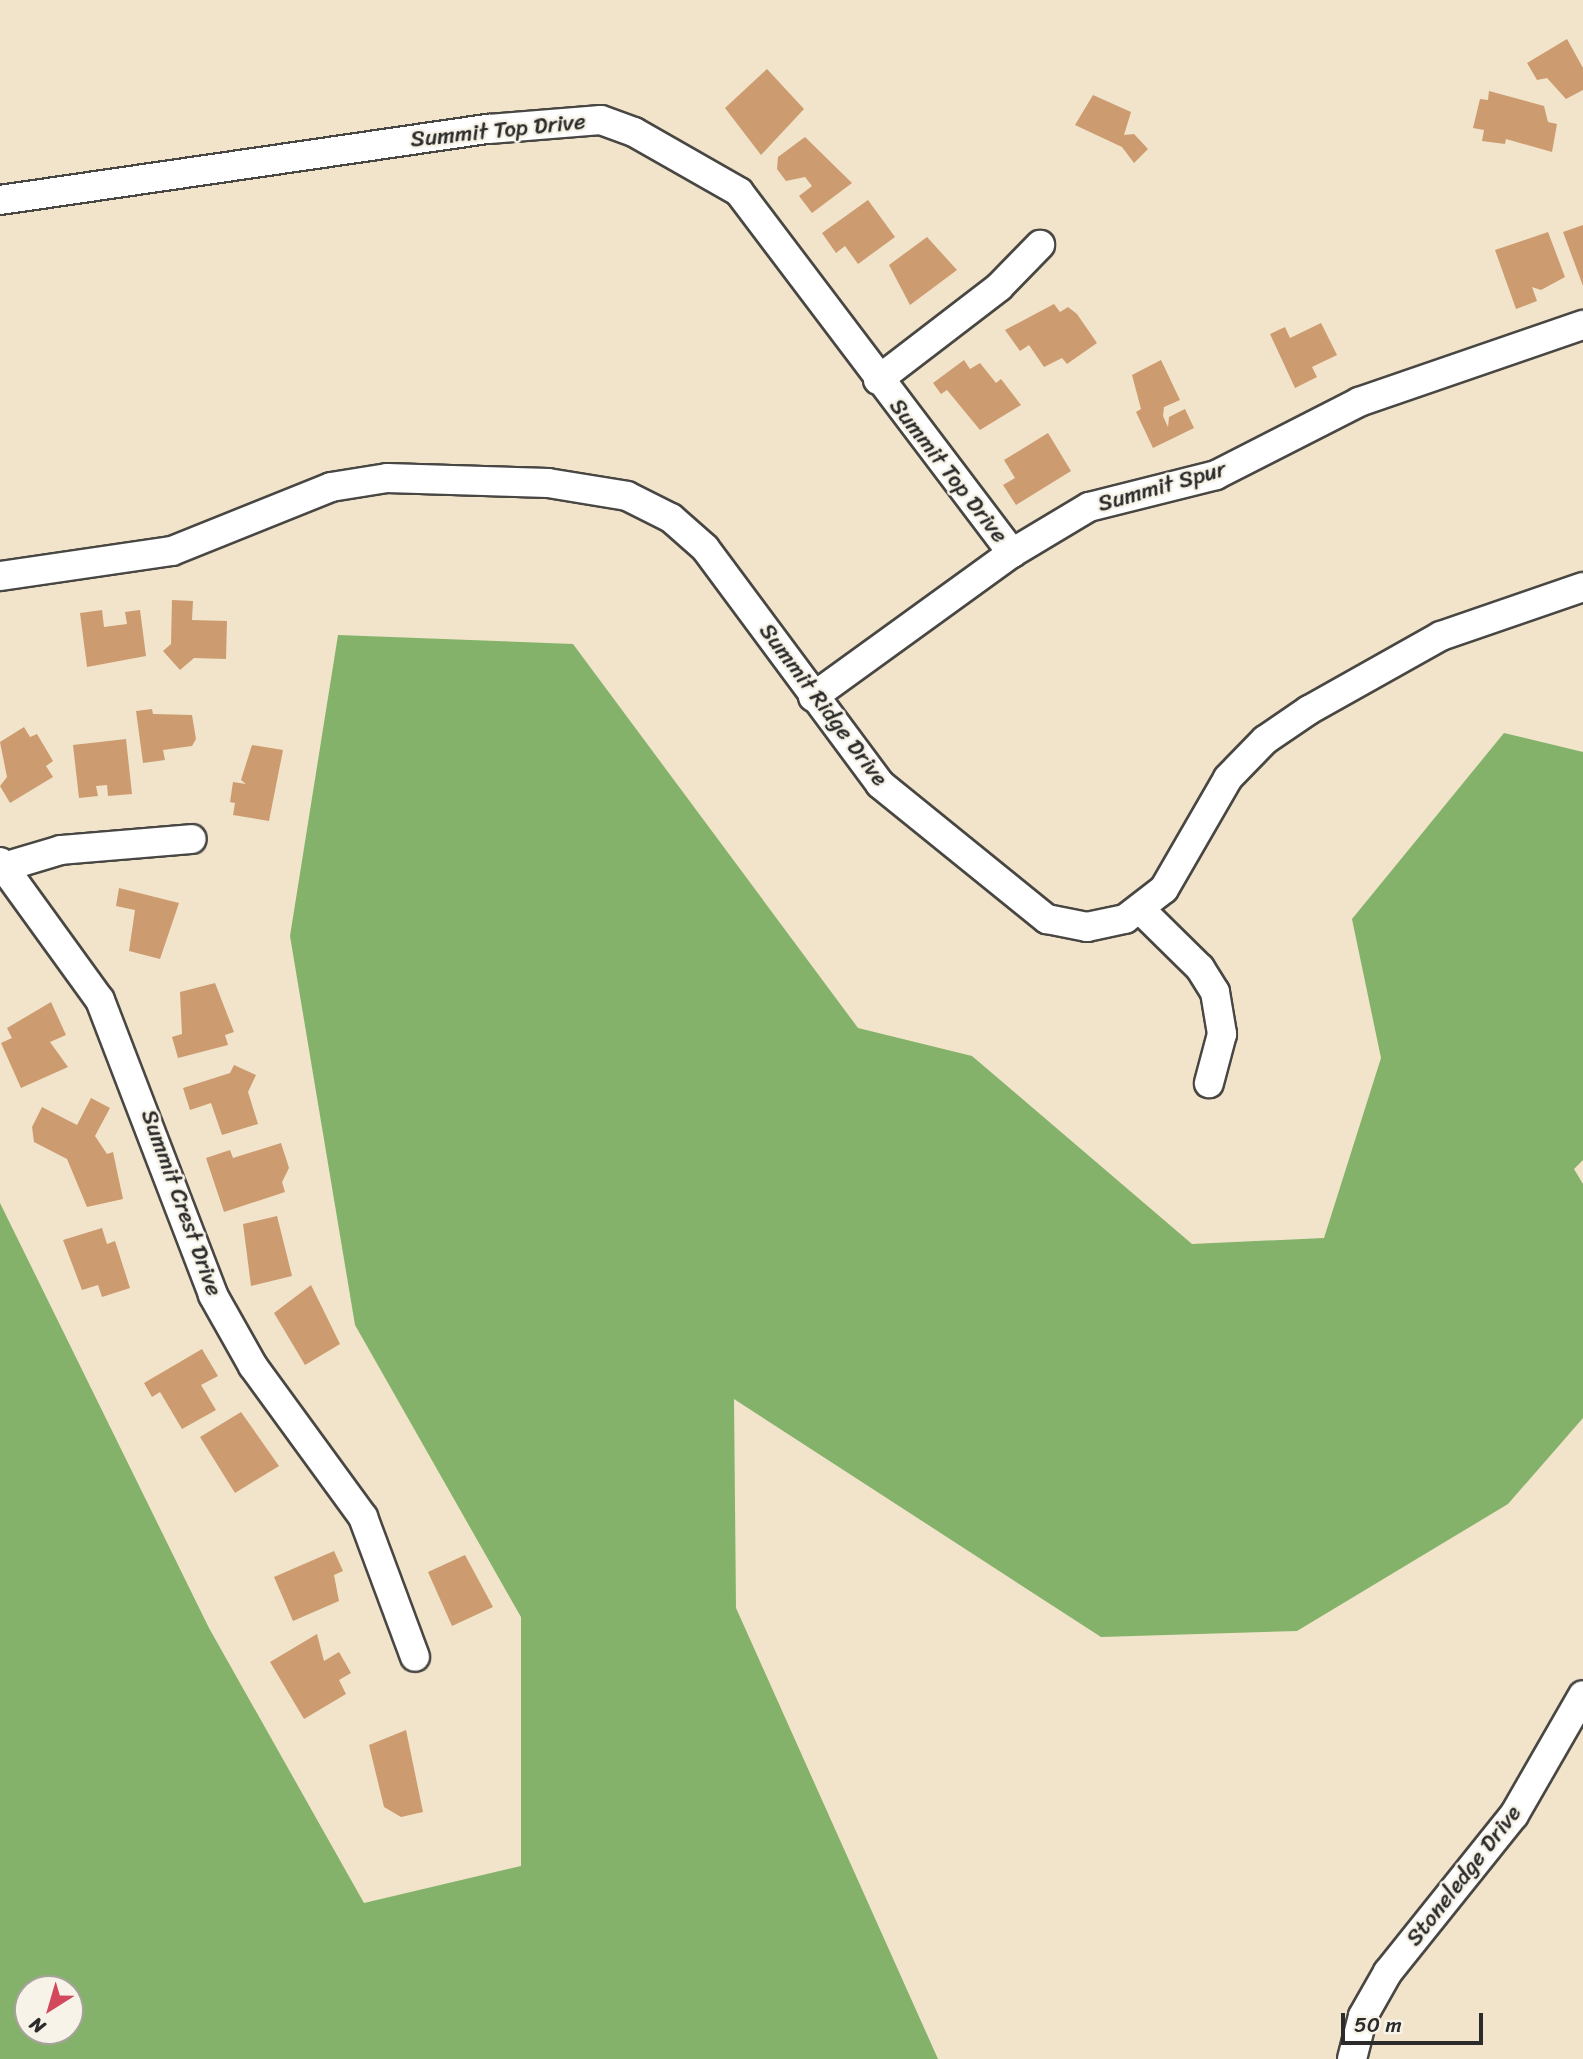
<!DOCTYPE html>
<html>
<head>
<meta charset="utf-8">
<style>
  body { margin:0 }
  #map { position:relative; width:1583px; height:2059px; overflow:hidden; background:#f1e4ca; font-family:Sriracha,sans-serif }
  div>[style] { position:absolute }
  .forest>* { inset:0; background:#84b26b }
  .building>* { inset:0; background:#cd9b70 }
  .roads { filter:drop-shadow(2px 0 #494743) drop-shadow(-2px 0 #494743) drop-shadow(0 2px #494743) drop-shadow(0 -2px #494743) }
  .minor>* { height:28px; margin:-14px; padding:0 14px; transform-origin:14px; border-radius:14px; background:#fff }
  span { translate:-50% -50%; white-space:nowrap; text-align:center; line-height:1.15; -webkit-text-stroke:5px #f7f3e8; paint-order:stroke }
  .street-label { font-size:23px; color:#2b2b2b }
  .north { position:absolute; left:14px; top:1975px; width:70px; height:70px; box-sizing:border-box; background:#f7f3e8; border:2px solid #a5a39c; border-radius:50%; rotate:217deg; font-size:19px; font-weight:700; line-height:28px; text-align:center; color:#2b2b2b }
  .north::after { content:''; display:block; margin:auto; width:24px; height:32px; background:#d1495b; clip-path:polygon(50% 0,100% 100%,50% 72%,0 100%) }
  .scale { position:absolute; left:1341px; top:2013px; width:142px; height:32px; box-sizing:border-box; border:4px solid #2b2b2b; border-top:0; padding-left:9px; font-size:21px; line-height:24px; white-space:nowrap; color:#2b2b2b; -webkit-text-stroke:5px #f7f3e8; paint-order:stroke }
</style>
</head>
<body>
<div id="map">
  <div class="forest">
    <div style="clip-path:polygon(evenodd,338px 635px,573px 644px,858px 1028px,972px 1056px,1192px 1244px,1324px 1238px,1381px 1058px,1352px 919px,1504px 733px,1583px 752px,1583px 1160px,1574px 1169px,1583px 1184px,1583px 1418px,1508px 1504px,1297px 1631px,1101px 1637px,734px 1399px,736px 1608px,938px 2059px,0 2059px,0 1203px,209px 1628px,364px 1903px,521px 1866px,521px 1617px,355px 1325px,290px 936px,338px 635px,28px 1989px,70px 1989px,70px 2031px,28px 2031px,28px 1989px)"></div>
  </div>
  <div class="building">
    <div style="clip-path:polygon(1567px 39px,1583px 68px,1583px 90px,1566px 99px,1547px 78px,1537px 80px,1527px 63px)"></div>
    <div style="clip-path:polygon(767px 69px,804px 109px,761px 155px,725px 108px)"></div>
    <div style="clip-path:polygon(1489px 91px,1544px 106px,1548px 122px,1557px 124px,1552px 152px,1506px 139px,1505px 144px,1482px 141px,1484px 130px,1473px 128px,1480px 99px,1488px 100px)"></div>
    <div style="clip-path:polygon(1093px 95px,1131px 112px,1124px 135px,1134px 134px,1148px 149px,1134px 163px,1122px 147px,1075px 125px)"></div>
    <div style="clip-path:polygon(805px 137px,852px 183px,812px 213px,799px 196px,812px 186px,805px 177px,786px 181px,777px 169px,778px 157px)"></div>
    <div style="clip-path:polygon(868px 200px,895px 237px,858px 264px,845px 246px,836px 253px,822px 233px)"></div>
    <div style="clip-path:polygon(1583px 225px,1583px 286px,1563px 232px)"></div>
    <div style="clip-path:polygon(1548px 232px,1565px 277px,1541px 290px,1532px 287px,1537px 301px,1516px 309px,1495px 250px)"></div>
    <div style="clip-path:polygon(927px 237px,957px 270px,910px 305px,889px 265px)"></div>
    <div style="clip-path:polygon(1054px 304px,1060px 312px,1068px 307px,1077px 314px,1097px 343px,1067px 364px,1062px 358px,1044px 367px,1029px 345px,1020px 351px,1005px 330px)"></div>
    <div style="clip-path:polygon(1321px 323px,1337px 355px,1312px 367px,1317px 377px,1295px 388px,1270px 334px,1285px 327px,1290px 338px)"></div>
    <div style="clip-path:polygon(964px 360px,970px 369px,980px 363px,996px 383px,1001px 379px,1021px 405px,980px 430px,947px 390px,941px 394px,933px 383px)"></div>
    <div style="clip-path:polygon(1161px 360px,1180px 400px,1164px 407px,1163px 416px,1168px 427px,1169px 417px,1185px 409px,1194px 428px,1153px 448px,1136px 412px,1141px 409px,1132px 375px)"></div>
    <div style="clip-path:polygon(1048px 433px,1071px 471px,1016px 505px,1003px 485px,1015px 478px,1004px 460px)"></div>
    <div style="clip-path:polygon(172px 600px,193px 601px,192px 620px,227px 621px,226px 659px,194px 658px,180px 670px,163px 651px,171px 644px)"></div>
    <div style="clip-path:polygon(102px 610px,104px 627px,127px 624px,125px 612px,140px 610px,146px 656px,87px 667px,80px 613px)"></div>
    <div style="clip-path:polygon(152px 709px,153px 714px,192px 715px,196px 739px,192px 746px,163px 750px,165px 760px,143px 763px,136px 711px)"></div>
    <div style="clip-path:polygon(24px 727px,30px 737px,37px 734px,53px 761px,46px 766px,53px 777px,10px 803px,0 786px,7px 777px,0 742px)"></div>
    <div style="clip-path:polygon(126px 739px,132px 794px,108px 796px,107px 785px,96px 786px,98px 796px,79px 798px,73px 745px)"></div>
    <div style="clip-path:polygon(252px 745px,283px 750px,269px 821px,233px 815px,235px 803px,230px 802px,233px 782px,246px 784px,241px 780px)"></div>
    <div style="clip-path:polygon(119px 888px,179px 903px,160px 959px,129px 951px,135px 910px,116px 906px)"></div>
    <div style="clip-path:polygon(215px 983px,234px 1032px,225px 1035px,228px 1045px,178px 1058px,172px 1037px,182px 1034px,180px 992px)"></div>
    <div style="clip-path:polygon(51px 1002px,66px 1035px,50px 1042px,68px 1067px,21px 1088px,1px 1043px,12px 1038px,7px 1028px)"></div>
    <div style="clip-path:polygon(234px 1065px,256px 1075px,248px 1092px,258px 1124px,222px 1135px,211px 1103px,190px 1110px,183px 1088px,230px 1073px)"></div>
    <div style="clip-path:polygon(91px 1098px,110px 1108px,95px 1136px,107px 1154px,113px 1152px,123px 1199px,87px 1207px,67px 1159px,34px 1142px,32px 1127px,42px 1107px,77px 1125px)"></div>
    <div style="clip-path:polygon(281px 1143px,289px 1168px,282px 1182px,285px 1192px,224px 1212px,206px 1158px,230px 1150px,233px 1158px)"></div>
    <div style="clip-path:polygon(277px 1216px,292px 1276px,251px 1286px,243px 1224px)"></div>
    <div style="clip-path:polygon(102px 1228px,107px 1244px,115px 1241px,130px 1288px,102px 1297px,98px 1285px,82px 1290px,63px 1240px)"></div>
    <div style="clip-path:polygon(311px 1285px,340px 1344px,305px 1365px,274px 1313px)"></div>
    <div style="clip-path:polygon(202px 1349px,218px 1376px,201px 1385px,216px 1410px,182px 1429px,160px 1392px,152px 1397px,144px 1383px)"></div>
    <div style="clip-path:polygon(241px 1412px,279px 1466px,235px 1493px,200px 1437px)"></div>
    <div style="clip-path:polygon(334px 1551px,343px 1571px,334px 1575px,339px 1601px,293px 1621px,274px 1577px)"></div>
    <div style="clip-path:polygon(465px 1555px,493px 1607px,452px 1626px,428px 1572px)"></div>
    <div style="clip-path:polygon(317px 1634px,324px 1661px,339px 1652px,351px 1673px,339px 1680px,346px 1694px,304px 1719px,270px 1662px)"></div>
    <div style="clip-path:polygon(406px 1730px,423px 1812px,401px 1817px,384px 1807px,369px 1745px)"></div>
  </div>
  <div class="roads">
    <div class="minor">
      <div style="left:0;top:200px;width:494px;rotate:-8.3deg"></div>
      <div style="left:489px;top:129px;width:112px;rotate:-4.6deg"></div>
      <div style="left:601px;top:120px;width:35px;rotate:20deg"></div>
      <div style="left:634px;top:132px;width:121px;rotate:29.7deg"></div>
      <div style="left:739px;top:192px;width:453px;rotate:52.9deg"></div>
      <div style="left:878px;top:380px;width:153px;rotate:-37.5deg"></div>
      <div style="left:999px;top:287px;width:59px;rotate:-45.7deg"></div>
      <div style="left:0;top:576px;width:174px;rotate:-8.3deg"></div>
      <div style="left:172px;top:551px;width:171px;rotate:-21.9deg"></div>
      <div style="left:331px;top:487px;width:57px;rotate:-9.1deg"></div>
      <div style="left:387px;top:478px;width:161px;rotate:1.8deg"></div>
      <div style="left:548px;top:483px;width:80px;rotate:9.3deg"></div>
      <div style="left:627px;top:496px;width:49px;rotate:26.6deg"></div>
      <div style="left:671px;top:518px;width:45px;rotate:41.4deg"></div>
      <div style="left:705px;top:548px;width:294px;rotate:53.4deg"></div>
      <div style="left:880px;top:784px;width:215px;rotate:39deg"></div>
      <div style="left:1047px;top:919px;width:41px;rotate:11.3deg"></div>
      <div style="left:1087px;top:927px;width:39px;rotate:-12deg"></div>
      <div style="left:1125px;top:919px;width:49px;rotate:-37.6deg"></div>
      <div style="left:1164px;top:889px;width:128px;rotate:-60deg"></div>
      <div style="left:1228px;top:778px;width:53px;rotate:-45.8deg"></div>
      <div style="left:1265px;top:740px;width:53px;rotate:-34.3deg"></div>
      <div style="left:1309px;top:710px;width:151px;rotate:-29.3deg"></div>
      <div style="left:1441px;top:636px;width:150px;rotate:-19deg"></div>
      <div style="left:813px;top:697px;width:246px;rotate:-35.9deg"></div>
      <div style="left:1012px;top:553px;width:90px;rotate:-30.9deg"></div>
      <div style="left:1089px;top:507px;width:131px;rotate:-14.1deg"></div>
      <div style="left:1216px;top:475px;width:161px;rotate:-27deg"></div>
      <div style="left:1359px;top:402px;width:237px;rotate:-19deg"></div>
      <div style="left:0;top:862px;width:170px;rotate:54.1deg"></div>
      <div style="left:100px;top:1000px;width:316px;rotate:69deg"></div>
      <div style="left:213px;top:1295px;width:81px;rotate:60.6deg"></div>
      <div style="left:253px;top:1366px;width:187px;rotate:53.9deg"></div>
      <div style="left:363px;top:1517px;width:149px;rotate:69.6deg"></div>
      <div style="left:4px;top:867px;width:59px;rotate:-16.6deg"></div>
      <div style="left:61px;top:850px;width:131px;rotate:-4.8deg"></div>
      <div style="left:1141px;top:910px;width:83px;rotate:44.5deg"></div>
      <div style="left:1200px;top:968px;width:28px;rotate:58deg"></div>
      <div style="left:1215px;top:992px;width:43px;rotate:80.5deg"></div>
      <div style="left:1222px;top:1034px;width:51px;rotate:104.9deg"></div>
      <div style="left:1352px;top:2059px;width:44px;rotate:-75.7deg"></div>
      <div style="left:1363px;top:2016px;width:51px;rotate:-60.4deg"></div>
      <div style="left:1388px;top:1972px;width:201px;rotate:-51.3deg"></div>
      <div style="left:1514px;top:1815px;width:138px;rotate:-60.1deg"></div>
    </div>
  </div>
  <div class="street-label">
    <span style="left:498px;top:131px;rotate:-6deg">Summit Top Drive</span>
    <span style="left:948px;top:471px;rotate:52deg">Summit Top Drive</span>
    <span style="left:1162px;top:487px;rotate:-16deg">Summit Spur</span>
    <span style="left:823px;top:705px;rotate:53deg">Summit Ridge Drive</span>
    <span style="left:181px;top:1203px;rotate:70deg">Summit Crest Drive</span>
    <span style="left:1464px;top:1876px;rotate:-52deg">Stoneledge Drive</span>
  </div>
  <div class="north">N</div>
  <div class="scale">50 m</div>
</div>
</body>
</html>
